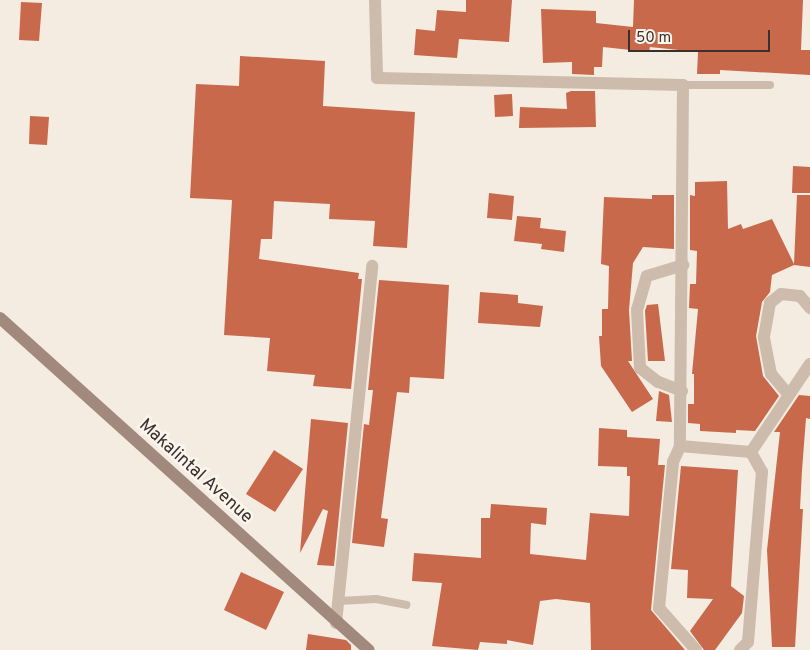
<!DOCTYPE html>
<html>
<head>
<meta charset="utf-8">
<style>
  body { margin:0 }
  #map { position:relative; width:810px; height:650px; overflow:hidden; background:#f4ebe1; font-family:Overpass,sans-serif }
  div>[style] { position:absolute }
  .building>* { inset:0; background:#c8694b }
  .lane>* { height:8px; margin:-4px; padding:0 4px; transform-origin:4px; border-radius:4px; background:#cdbbac }
  .street>* { height:12px; margin:-6px; padding:0 6px; transform-origin:6px; border-radius:6px; background:#cdbbac }
  .secondary>* { height:12px; margin:-6px; padding:0 6px; transform-origin:6px; border-radius:6px; background:#a18a7d }
  span { translate:-50% -50%; white-space:nowrap; text-align:center; line-height:1.15; -webkit-text-stroke:5px #fbf5ee; paint-order:stroke }
  .street-label { font-size:18px; color:#3b302b }
  .scale { position:absolute; left:628px; top:30px; width:142px; height:22px; box-sizing:border-box; border:2px solid #3b302b; border-top:0; padding-left:6px; font-size:15px; line-height:18px; white-space:nowrap; color:#3b302b; -webkit-text-stroke:4px #fbf5ee; paint-order:stroke }
</style>
</head>
<body>
<div id="map">
  <div class="building">
    <div style="clip-path:polygon(466px 0,512px 0,509px 42px,459px 39px,457px 58px,414px 55px,416px 29px,435px 31px,437px 10px,466px 12px)"></div>
    <div style="clip-path:polygon(634px 0,803px 0,801px 50px,810px 50px,810px 75px,720px 70px,720px 74px,697px 74px,698px 52px,650px 47px,649px 52px,603px 47px,602px 67px,594px 67px,594px 75px,572px 74px,572px 62px,543px 63px,541px 9px,596px 11px,596px 23px,633px 27px)"></div>
    <div style="clip-path:polygon(21px 2px,42px 3px,39px 41px,19px 40px)"></div>
    <div style="clip-path:polygon(240px 56px,325px 61px,323px 106px,415px 112px,407px 248px,373px 246px,375px 221px,329px 219px,330px 204px,274px 201px,272px 239px,261px 239px,259px 259px,359px 273px,358px 279px,362px 279px,351px 389px,313px 386px,315px 375px,267px 371px,270px 338px,224px 335px,232px 200px,190px 198px,196px 84px,239px 86px)"></div>
    <div style="clip-path:polygon(571px 91px,595px 91px,596px 127px,519px 128px,520px 107px,567px 109px,566px 93px)"></div>
    <div style="clip-path:polygon(512px 94px,513px 116px,495px 117px,494px 95px)"></div>
    <div style="clip-path:polygon(30px 116px,49px 117px,47px 145px,29px 144px)"></div>
    <div style="clip-path:polygon(793px 166px,810px 167px,810px 193px,792px 193px)"></div>
    <div style="clip-path:polygon(727px 181px,728px 229px,741px 224px,743px 229px,772px 219px,794px 264px,797px 195px,810px 195px,810px 267px,794px 265px,772px 275px,770px 292px,762px 302px,756px 336px,763px 376px,779px 396px,755px 431px,736px 430px,736px 433px,700px 431px,700px 424px,688px 423px,688px 404px,694px 404px,694px 374px,692px 374px,698px 309px,689px 308px,690px 284px,696px 284px,697px 251px,690px 250px,690px 195px,695px 196px,695px 182px)"></div>
    <div style="clip-path:polygon(489px 193px,514px 196px,512px 220px,487px 218px)"></div>
    <div style="clip-path:polygon(652px 195px,674px 195px,674px 249px,643px 247px,633px 263px,629px 310px,632px 361px,628px 361px,653px 399px,632px 412px,601px 366px,599px 336px,602px 336px,602px 309px,608px 309px,609px 266px,601px 264px,604px 197px,652px 199px)"></div>
    <div style="clip-path:polygon(517px 216px,541px 218px,540px 228px,566px 231px,564px 252px,541px 249px,542px 244px,514px 241px)"></div>
    <div style="clip-path:polygon(379px 280px,449px 285px,444px 379px,410px 377px,409px 393px,397px 392px,381px 518px,388px 519px,384px 547px,352px 543px,364px 424px,369px 425px,373px 390px,368px 390px)"></div>
    <div style="clip-path:polygon(480px 292px,518px 295px,518px 303px,543px 306px,540px 327px,478px 323px)"></div>
    <div style="clip-path:polygon(658px 304px,665px 361px,648px 361px,645px 311px,647px 305px)"></div>
    <div style="clip-path:polygon(659px 391px,669px 395px,672px 422px,656px 421px)"></div>
    <div style="clip-path:polygon(799px 395px,810px 396px,810px 419px,806px 418px,802px 470px,800px 509px,803px 509px,795px 647px,772px 647px,767px 550px,780px 432px,774px 432px)"></div>
    <div style="clip-path:polygon(311px 419px,348px 423px,334px 566px,317px 565px,328px 511px,323px 509px,300px 553px)"></div>
    <div style="clip-path:polygon(599px 428px,627px 430px,627px 437px,660px 439px,658px 465px,665px 465px,651px 610px,685px 650px,591px 650px,590px 603px,556px 599px,540px 601px,533px 645px,507px 640px,507px 644px,480px 642px,478px 650px,432px 646px,442px 583px,412px 581px,414px 553px,481px 558px,481px 518px,490px 518px,491px 504px,547px 508px,546px 525px,531px 523px,530px 554px,586px 560px,590px 513px,629px 516px,630px 476px,627px 476px,627px 467px,598px 466px)"></div>
    <div style="clip-path:polygon(274px 450px,303px 469px,275px 512px,246px 494px)"></div>
    <div style="clip-path:polygon(681px 466px,738px 470px,731px 586px,744px 596px,742px 613px,715px 650px,704px 650px,690px 631px,713px 599px,687px 598px,688px 570px,671px 569px)"></div>
    <div style="clip-path:polygon(241px 572px,284px 592px,266px 630px,224px 610px)"></div>
    <div style="clip-path:polygon(308px 634px,346px 640px,351px 645px,351px 650px,306px 650px)"></div>
  </div>
  <div class="lane">
    <div style="left:683px;top:85px;width:87px"></div>
    <div style="left:339px;top:601px;width:37px;rotate:-3deg"></div>
    <div style="left:376px;top:599px;width:31px;rotate:11deg"></div>
  </div>
  <div class="street">
    <div style="left:375px;top:0;width:78px;rotate:88.5deg"></div>
    <div style="left:377px;top:78px;width:306px;rotate:1.3deg"></div>
    <div style="left:683px;top:85px;width:361px;rotate:90.5deg"></div>
    <div style="left:682px;top:391px;width:26px;rotate:-159deg"></div>
    <div style="left:658px;top:382px;width:23px;rotate:-142deg"></div>
    <div style="left:640px;top:368px;width:58px;rotate:-93deg"></div>
    <div style="left:637px;top:310px;width:35px;rotate:-74deg"></div>
    <div style="left:647px;top:276px;width:38px;rotate:-17deg"></div>
    <div style="left:788px;top:394px;width:26px;rotate:-130deg"></div>
    <div style="left:771px;top:374px;width:38px;rotate:-101deg"></div>
    <div style="left:764px;top:337px;width:35px;rotate:-80deg"></div>
    <div style="left:770px;top:303px;width:14px;rotate:-39deg"></div>
    <div style="left:781px;top:294px;width:19px;rotate:6deg"></div>
    <div style="left:800px;top:296px;width:16px;rotate:50deg"></div>
    <div style="left:751px;top:452px;width:106px;rotate:-56.2deg"></div>
    <div style="left:336px;top:623px;width:359px;rotate:-84.2deg"></div>
    <div style="left:696px;top:650px;width:56px;rotate:-131.4deg"></div>
    <div style="left:659px;top:608px;width:147px;rotate:-84.5deg"></div>
    <div style="left:673px;top:462px;width:17px;rotate:-66deg"></div>
    <div style="left:680px;top:446px;width:71px;rotate:4.8deg"></div>
    <div style="left:740px;top:650px;width:11px;rotate:-45deg"></div>
    <div style="left:748px;top:642px;width:171px;rotate:-85.3deg"></div>
    <div style="left:762px;top:472px;width:23px;rotate:-119deg"></div>
  </div>
  <div class="secondary">
    <div style="left:0;top:318px;width:496px;rotate:42deg"></div>
  </div>
  <div class="street-label">
    <span style="left:195px;top:472px;rotate:42deg">Makalintal Avenue</span>
  </div>
  <div class="scale">50 m</div>
</div>
</body>
</html>
